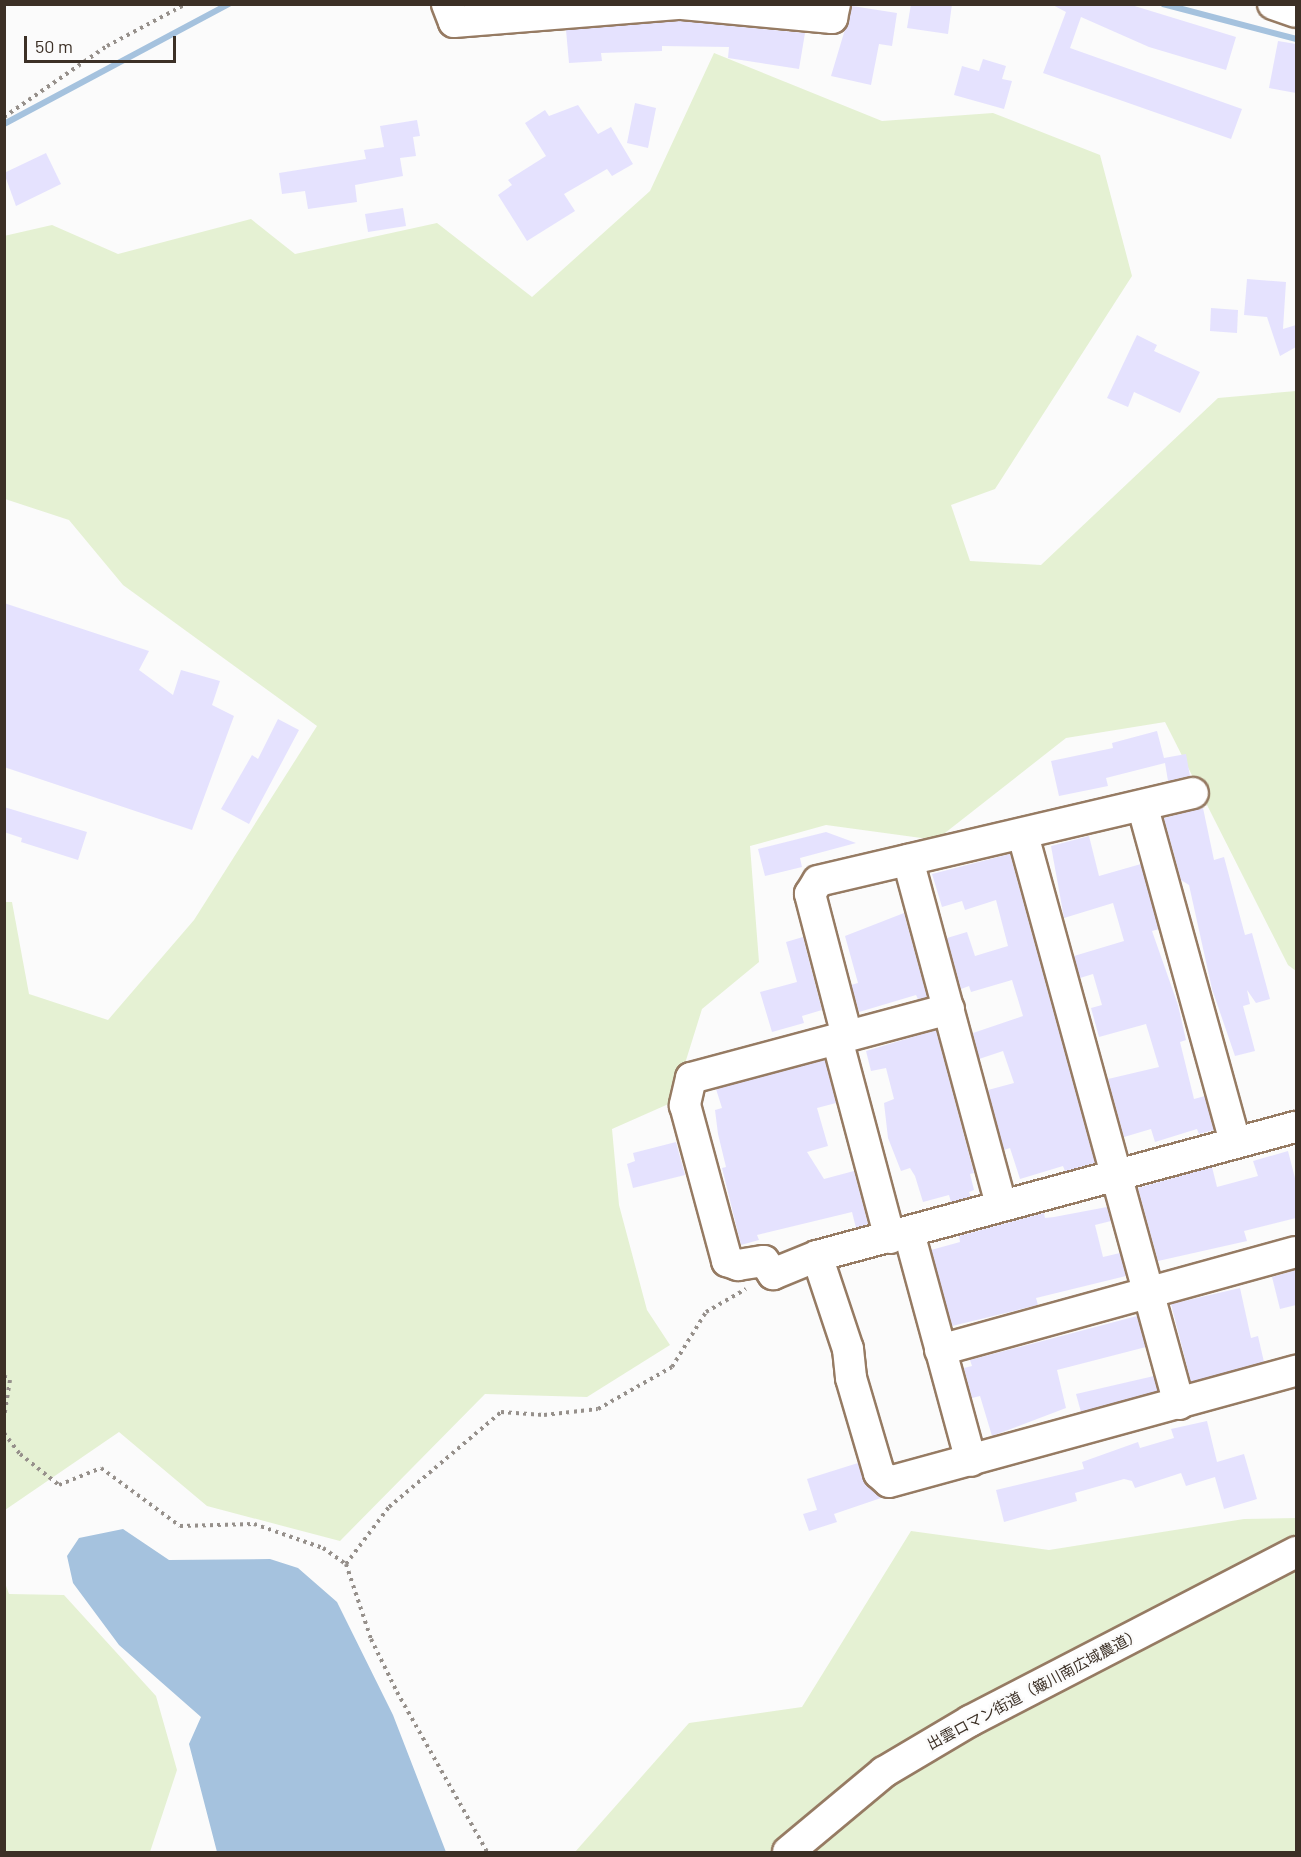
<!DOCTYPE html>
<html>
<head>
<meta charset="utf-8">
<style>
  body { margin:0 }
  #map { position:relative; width:1301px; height:1857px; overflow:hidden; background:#fbfbfb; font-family:Barlow,"Noto Sans JP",sans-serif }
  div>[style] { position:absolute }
  .green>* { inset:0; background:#e5f1d3 }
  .water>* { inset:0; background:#a5c2de }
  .stream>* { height:6px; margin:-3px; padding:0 3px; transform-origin:3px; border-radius:3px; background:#a5c2de }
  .building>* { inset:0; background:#e5e2fe }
  .path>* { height:4px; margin-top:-2px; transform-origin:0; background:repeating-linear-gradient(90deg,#96908b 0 3px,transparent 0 7.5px) }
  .roads { filter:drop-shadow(2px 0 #967b63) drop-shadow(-2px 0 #967b63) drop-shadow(0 2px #967b63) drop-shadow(0 -2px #967b63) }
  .minor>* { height:30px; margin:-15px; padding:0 15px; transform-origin:15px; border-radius:15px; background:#fff }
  span { translate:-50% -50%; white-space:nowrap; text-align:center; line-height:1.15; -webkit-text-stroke:4.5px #fbfbfb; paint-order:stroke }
  .street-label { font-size:15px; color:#3c3026 }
  .frame { position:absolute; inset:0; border:6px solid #3c3026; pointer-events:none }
  .scale { position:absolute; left:24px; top:36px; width:152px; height:27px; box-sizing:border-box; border:3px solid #3c3026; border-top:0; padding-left:8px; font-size:18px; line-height:21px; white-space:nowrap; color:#3c3026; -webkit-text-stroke:4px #fbfbfb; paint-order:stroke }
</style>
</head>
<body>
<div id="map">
  <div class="green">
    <div style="clip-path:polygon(714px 53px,882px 121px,993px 113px,1100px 155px,1132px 276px,995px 489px,951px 505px,970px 561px,1041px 565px,1218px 398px,1296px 391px,1296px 971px,1288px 965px,1165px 722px,1066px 738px,936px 840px,826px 825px,750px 846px,759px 962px,702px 1009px,673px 1102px,612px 1129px,619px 1205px,647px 1310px,670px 1345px,587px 1397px,485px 1394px,340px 1541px,207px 1506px,119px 1432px,5px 1510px,5px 902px,12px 902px,29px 994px,108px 1020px,194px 920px,317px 726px,123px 585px,69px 520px,5px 499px,4px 236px,52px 225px,118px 254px,251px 219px,295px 254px,437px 223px,532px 297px,650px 191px)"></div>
    <div style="clip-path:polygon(1296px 1518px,1296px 1852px,575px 1852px,689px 1723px,802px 1707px,911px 1531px,1049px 1550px,1244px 1519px)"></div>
    <div style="clip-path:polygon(5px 1583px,9px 1594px,64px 1595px,156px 1696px,177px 1770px,150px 1852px,5px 1852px)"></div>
  </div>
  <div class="water">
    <div style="clip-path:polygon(123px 1529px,169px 1560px,270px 1559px,298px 1568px,337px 1602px,393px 1715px,446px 1852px,217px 1852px,189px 1744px,201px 1717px,119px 1645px,73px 1583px,67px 1556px,79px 1538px)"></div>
  </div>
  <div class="stream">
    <div style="left:1163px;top:4px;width:138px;rotate:14.7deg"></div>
    <div style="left:4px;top:124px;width:255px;rotate:-28.1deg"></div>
  </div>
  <div class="building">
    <div style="clip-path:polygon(911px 4px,952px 4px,948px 34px,907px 28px)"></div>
    <div style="clip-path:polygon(1051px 4px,1128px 4px,1236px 37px,1226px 70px,1149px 47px,1081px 17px,1070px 48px,1242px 109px,1231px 139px,1043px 73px,1066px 12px)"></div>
    <div style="clip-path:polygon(852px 6px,897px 13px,892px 46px,879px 44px,871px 85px,831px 76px)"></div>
    <div style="clip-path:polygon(679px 21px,805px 33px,799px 69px,728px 58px,729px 47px,662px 46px,662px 51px,601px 53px,602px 61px,569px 63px,566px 30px)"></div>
    <div style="clip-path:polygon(1278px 41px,1296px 44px,1296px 93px,1269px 88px)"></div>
    <div style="clip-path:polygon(983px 59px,1006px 66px,1002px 79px,1012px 81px,1004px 109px,954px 95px,962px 66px,979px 71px)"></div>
    <div style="clip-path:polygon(635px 103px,656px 108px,648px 148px,627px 143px)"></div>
    <div style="clip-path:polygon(578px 105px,598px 134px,611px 127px,633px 164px,612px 176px,607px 169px,564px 194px,575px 211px,527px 241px,498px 195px,512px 185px,508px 180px,546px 156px,525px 123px,545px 110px,549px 116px)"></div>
    <div style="clip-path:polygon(417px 120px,420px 136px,413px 137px,416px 156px,400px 158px,403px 176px,355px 185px,357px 202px,308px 209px,305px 191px,282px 194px,279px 173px,366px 159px,364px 150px,384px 147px,380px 126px)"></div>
    <div style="clip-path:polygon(46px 153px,61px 184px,16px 206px,4px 173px)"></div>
    <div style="clip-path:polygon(403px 208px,406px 226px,368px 232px,365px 214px)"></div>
    <div style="clip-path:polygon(1247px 279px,1286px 282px,1283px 329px,1296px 325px,1296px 347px,1280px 356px,1267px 317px,1244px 315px)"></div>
    <div style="clip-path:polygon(1211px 308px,1238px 310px,1237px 333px,1210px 331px)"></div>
    <div style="clip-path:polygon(1137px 335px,1157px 345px,1154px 351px,1200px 372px,1180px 413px,1134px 392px,1128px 407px,1107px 398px)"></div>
    <div style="clip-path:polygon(4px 603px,149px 651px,139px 670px,173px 695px,181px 670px,220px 681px,212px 705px,234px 716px,192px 830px,4px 767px)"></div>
    <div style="clip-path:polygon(278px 719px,299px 730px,249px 824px,221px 809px,252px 755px,258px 759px)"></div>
    <div style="clip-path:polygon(1157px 731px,1164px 758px,1186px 754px,1190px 776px,1168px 781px,1165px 763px,1106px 778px,1108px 786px,1059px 796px,1051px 761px,1113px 748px,1112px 743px)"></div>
    <div style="clip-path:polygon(4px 807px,87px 832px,78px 860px,21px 842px,22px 838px,4px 832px)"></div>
    <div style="clip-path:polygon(1203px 808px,1214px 860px,1224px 857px,1245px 935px,1252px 933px,1270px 999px,1256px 1003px,1247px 990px,1250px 1004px,1243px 1006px,1255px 1051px,1235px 1056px,1212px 989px,1189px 885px,1181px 880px,1164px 818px)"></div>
    <div style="clip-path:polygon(826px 832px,856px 843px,800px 858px,802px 867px,765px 876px,758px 849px)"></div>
    <div style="clip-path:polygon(1089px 836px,1099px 876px,1141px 864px,1159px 929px,1152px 931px,1178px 1005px,1186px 1040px,1180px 1042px,1194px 1099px,1205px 1096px,1214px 1130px,1199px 1134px,1197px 1129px,1155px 1142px,1151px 1129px,1124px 1137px,1108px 1079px,1159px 1067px,1146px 1024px,1099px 1037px,1091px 1008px,1102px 1005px,1093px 974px,1080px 978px,1074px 956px,1124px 941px,1113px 903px,1064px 918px,1051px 846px)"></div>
    <div style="clip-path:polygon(1010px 854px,1095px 1163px,1065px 1171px,1063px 1166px,1020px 1179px,1010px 1148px,1004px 1150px,988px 1090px,1014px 1083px,1003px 1051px,979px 1059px,973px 1033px,1023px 1016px,1012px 980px,971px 992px,969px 986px,961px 989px,947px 938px,967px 932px,975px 956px,1008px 946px,996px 900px,965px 910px,962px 901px,942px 907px,932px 874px)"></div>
    <div style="clip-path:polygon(904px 913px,927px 997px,918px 999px,916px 995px,859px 1012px,851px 985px,858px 983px,845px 936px)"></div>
    <div style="clip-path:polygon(803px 937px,822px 1010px,802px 1016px,804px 1023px,772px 1032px,760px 992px,797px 982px,786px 942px)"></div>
    <div style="clip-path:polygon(936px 1030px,974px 1173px,970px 1174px,974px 1190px,969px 1192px,971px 1197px,951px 1202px,949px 1195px,923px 1202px,915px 1176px,910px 1168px,901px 1171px,888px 1138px,884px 1103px,894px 1099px,886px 1068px,871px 1071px,866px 1051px)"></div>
    <div style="clip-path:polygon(825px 1060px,836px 1103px,817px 1108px,828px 1146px,807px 1152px,824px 1179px,854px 1171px,868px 1224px,856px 1228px,852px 1212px,757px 1235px,759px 1240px,741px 1245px,722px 1168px,726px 1167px,718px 1134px,715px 1110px,722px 1108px,716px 1089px)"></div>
    <div style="clip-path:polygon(676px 1142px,685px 1175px,633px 1188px,627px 1164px,635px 1161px,633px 1153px)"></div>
    <div style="clip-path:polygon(1288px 1151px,1296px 1182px,1296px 1218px,1244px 1231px,1247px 1241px,1158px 1261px,1138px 1188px,1212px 1167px,1217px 1187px,1258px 1176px,1253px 1161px)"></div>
    <div style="clip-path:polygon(1107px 1207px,1111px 1221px,1095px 1225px,1103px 1257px,1120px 1253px,1126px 1276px,1036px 1298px,1038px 1305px,952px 1326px,931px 1250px,960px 1242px,959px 1236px,1044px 1213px,1045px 1218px,1054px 1217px)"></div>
    <div style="clip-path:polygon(1296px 1270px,1296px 1305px,1280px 1309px,1272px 1277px)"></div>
    <div style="clip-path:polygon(1240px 1288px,1251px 1338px,1258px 1336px,1264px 1362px,1191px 1382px,1171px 1304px)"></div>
    <div style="clip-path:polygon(1137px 1316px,1146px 1347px,1057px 1370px,1066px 1408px,992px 1436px,980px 1396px,972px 1398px,964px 1368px,972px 1366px,970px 1360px)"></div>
    <div style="clip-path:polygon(1154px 1376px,1158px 1391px,1081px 1412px,1076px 1394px)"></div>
    <div style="clip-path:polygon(1207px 1421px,1217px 1462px,1244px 1454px,1257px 1499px,1224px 1509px,1215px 1477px,1186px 1486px,1181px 1473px,1135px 1488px,1132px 1481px,1124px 1479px,1075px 1493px,1077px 1501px,1004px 1522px,996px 1490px,1084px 1469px,1082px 1462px,1138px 1442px,1140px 1448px,1174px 1438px,1171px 1429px)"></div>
    <div style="clip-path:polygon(858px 1463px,867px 1485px,881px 1498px,834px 1514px,837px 1522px,809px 1531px,803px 1514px,817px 1510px,807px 1479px)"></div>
  </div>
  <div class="path">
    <div style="left:4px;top:117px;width:125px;rotate:-34.6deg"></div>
    <div style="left:107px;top:46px;width:89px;rotate:-28deg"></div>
    <div style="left:4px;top:1376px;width:7px;rotate:34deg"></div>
    <div style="left:10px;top:1380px;width:37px;rotate:99deg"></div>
    <div style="left:4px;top:1433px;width:26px;rotate:53deg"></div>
    <div style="left:20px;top:1454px;width:50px;rotate:38.5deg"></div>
    <div style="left:59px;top:1485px;width:45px;rotate:-22deg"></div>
    <div style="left:101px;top:1468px;width:98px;rotate:36.3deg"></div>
    <div style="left:180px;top:1526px;width:74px;rotate:-1.5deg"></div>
    <div style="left:254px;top:1524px;width:73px;rotate:19.2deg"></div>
    <div style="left:323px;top:1548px;width:28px;rotate:35deg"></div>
    <div style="left:346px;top:1564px;width:79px;rotate:71.6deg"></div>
    <div style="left:371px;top:1639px;width:59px;rotate:63.9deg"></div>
    <div style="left:397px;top:1692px;width:184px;rotate:60.6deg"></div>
    <div style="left:346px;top:1564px;width:71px;rotate:-53deg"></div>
    <div style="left:389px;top:1507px;width:147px;rotate:-40.3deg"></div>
    <div style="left:501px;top:1412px;width:43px;rotate:4deg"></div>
    <div style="left:544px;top:1415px;width:54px;rotate:-6.3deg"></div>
    <div style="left:598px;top:1409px;width:85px;rotate:-29.6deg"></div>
    <div style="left:672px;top:1367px;width:65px;rotate:-58.3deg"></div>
    <div style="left:706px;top:1312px;width:46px;rotate:-29.9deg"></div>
  </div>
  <div class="roads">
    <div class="minor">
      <div style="left:447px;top:4px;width:19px;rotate:69deg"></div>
      <div style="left:454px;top:22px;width:224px;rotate:-4.6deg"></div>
      <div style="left:682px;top:4px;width:151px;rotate:5.3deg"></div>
      <div style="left:832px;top:18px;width:14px;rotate:-78deg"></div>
      <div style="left:1273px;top:4px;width:24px;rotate:19deg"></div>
      <div style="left:1143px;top:808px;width:346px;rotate:74.6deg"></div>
      <div style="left:1023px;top:835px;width:590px;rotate:74.67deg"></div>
      <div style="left:908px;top:860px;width:357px;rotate:74.9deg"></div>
      <div style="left:949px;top:1009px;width:267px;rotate:165deg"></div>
      <div style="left:691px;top:1078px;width:28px;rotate:103deg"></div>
      <div style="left:685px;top:1105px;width:162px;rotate:74.9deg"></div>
      <div style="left:727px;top:1261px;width:12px;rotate:20deg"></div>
      <div style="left:738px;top:1265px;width:26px;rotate:-9deg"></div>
      <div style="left:764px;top:1261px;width:16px;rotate:55deg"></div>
      <div style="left:773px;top:1274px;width:48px;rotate:-22.2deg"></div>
      <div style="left:817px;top:1256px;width:496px;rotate:-15.1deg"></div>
      <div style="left:847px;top:1036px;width:147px;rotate:-104.6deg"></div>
      <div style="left:810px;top:894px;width:15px;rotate:-58deg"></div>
      <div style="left:818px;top:881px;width:385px;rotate:-13.2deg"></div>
      <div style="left:837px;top:1039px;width:206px;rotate:75.1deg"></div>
      <div style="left:909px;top:1233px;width:236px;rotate:74.8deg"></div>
      <div style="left:817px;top:1256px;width:98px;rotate:71.6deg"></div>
      <div style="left:848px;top:1349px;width:29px;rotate:84deg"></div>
      <div style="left:851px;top:1378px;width:99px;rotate:73.6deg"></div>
      <div style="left:879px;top:1473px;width:13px;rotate:42deg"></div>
      <div style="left:889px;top:1482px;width:422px;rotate:-15.3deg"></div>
      <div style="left:940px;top:1350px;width:369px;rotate:-15.4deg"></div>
      <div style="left:788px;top:1852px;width:125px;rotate:-39.8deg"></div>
      <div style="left:884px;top:1772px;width:100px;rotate:-30.7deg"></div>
      <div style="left:970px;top:1721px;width:367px;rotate:-27.4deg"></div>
    </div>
  </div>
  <div class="street-label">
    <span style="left:1034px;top:1689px;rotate:-28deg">出雲ロマン街道（簸川南広域農道）</span>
  </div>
  <div class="frame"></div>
  <div class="scale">50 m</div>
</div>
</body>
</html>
